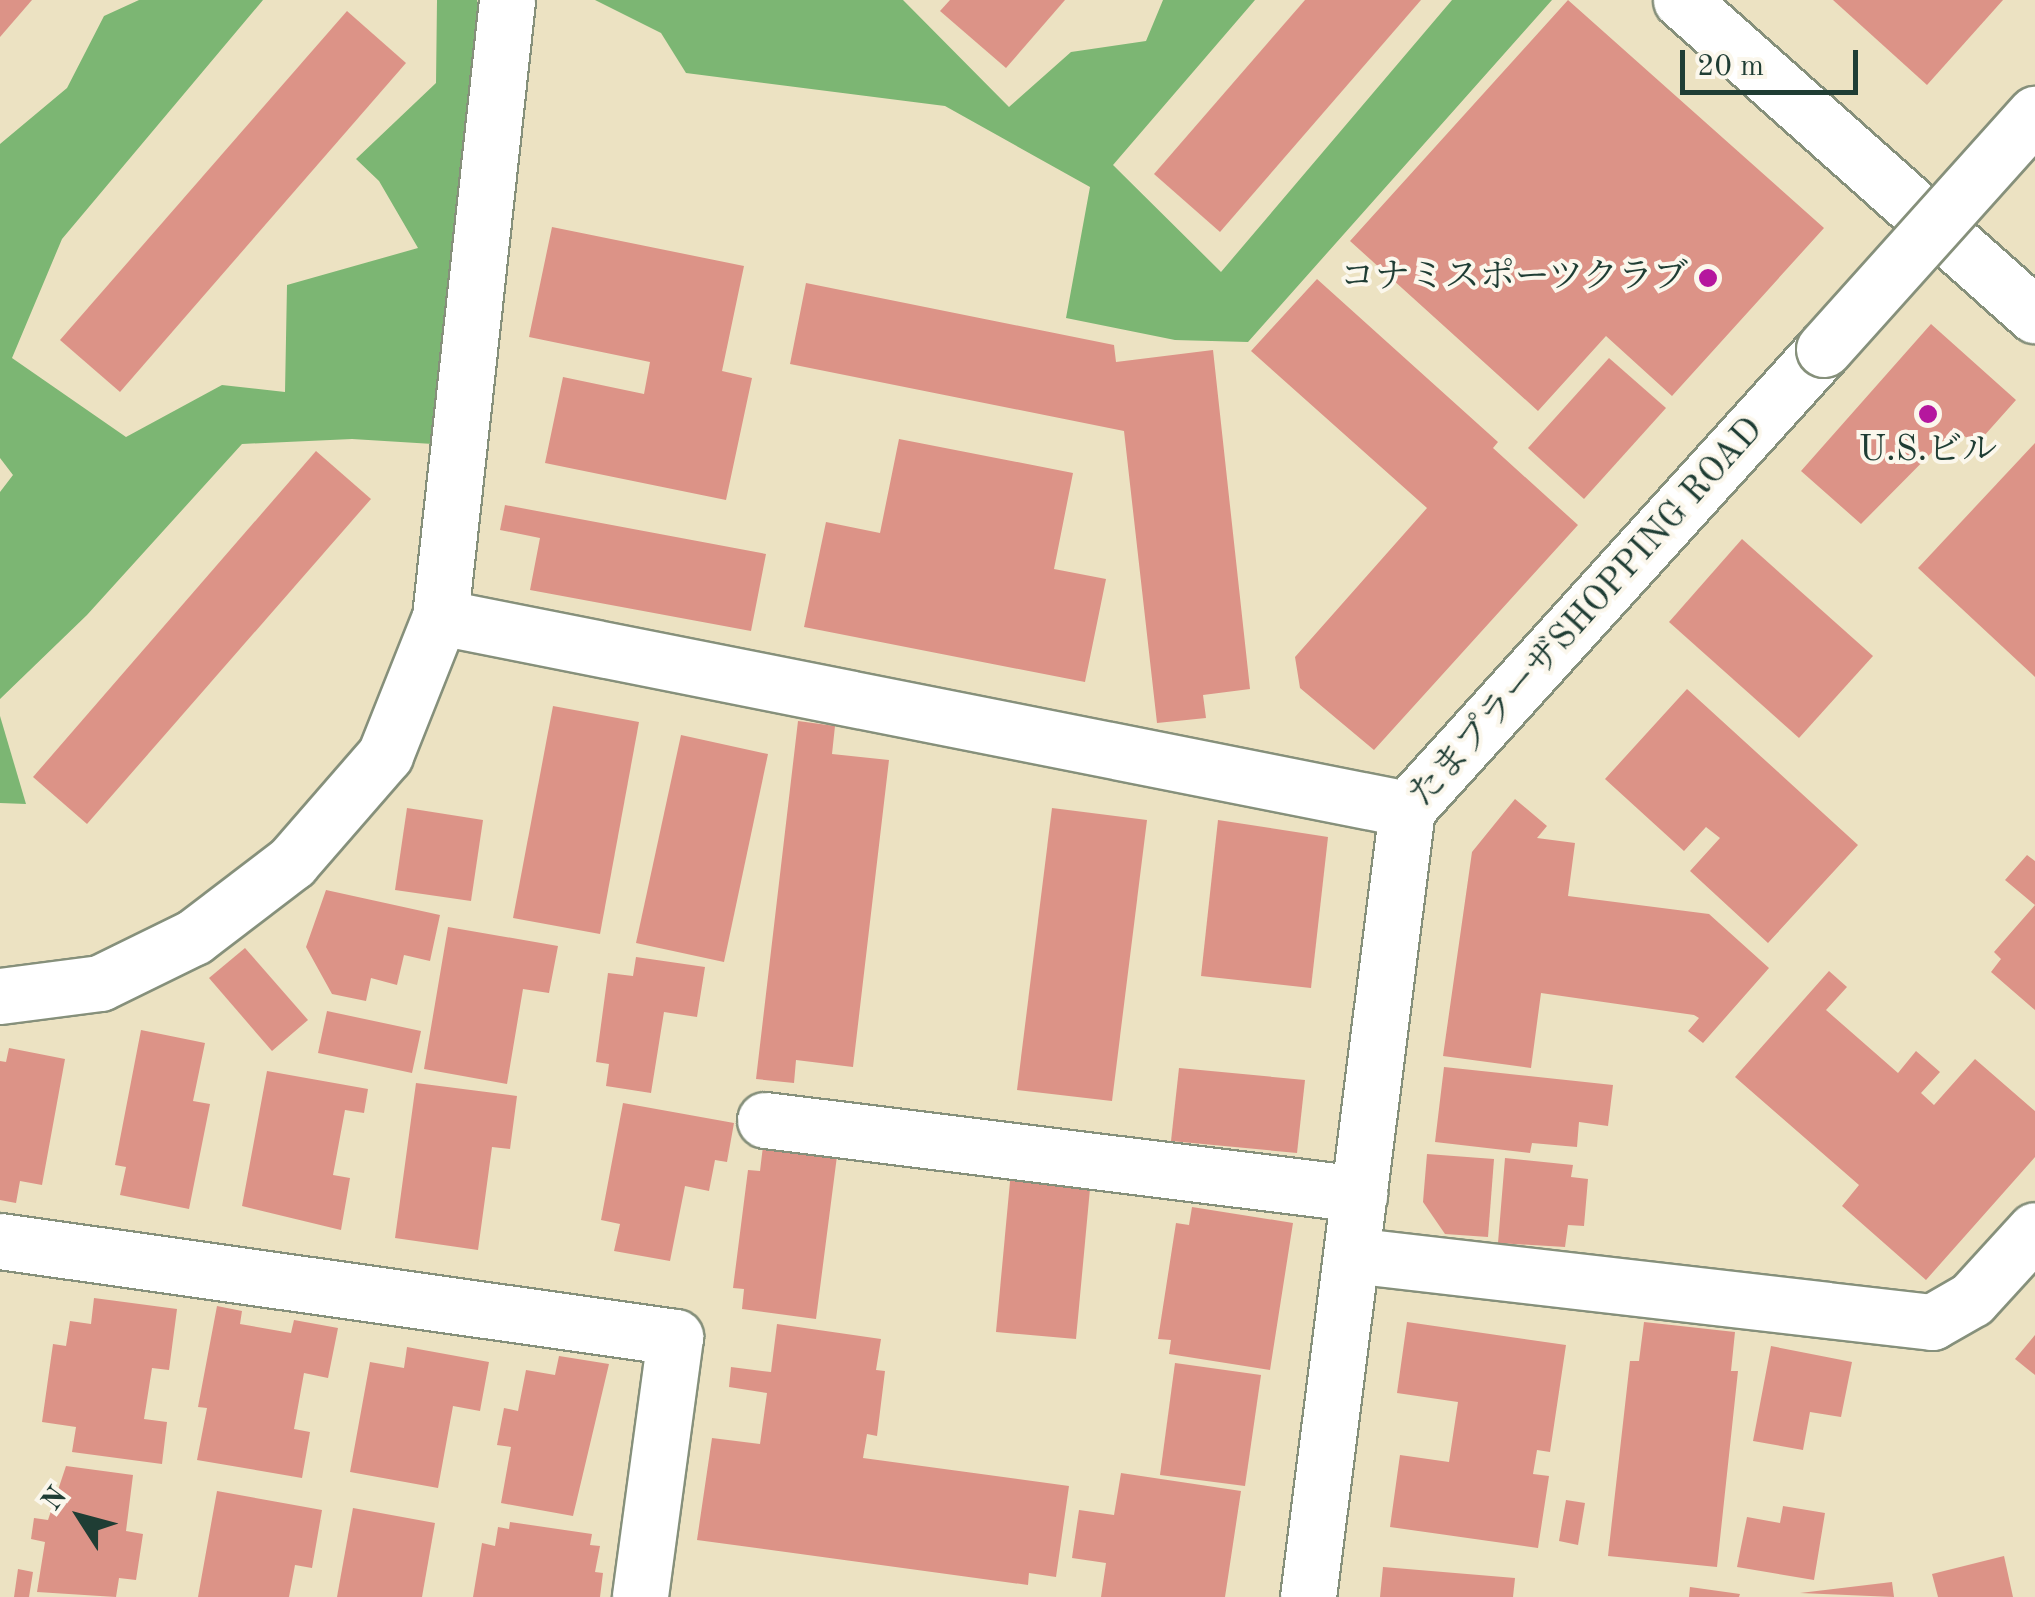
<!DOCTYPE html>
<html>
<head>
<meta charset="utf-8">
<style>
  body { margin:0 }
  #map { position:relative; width:2035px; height:1597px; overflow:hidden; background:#ece2c2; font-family:"Old Standard TT","Noto Serif JP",serif }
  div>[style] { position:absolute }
  .forest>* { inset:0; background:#7cb673 }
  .building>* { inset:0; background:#dc9387 }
  .roads { filter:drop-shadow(2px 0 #86907b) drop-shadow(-2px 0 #86907b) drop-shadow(0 2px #86907b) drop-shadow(0 -2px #86907b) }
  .minor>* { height:55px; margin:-27.5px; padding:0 27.5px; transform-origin:27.5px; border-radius:27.5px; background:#fff }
  .bridges { filter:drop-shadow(2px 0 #86907b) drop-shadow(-2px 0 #86907b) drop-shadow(0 2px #86907b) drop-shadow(0 -2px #86907b) }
  .minor-bridge>* { height:55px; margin:-27.5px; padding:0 27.5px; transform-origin:27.5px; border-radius:27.5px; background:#fff }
  .dots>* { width:28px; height:28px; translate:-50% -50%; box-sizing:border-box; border:5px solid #fbf7ec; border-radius:50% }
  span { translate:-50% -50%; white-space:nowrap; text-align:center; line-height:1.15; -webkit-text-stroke:8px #fbf7ec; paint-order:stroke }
  .poi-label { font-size:35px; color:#1f3d34 }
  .right { translate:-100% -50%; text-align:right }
  .street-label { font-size:35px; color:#1f3d34 }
  .north { position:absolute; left:30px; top:1467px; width:100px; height:100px; -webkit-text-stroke:8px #fbf7ec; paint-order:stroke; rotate:306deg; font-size:28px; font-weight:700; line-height:40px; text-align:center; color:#1f3d34 }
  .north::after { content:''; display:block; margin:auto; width:35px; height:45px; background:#1f3d34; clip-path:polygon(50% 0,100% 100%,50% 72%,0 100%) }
  .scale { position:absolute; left:1680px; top:50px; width:178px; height:45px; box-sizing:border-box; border:5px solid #1f3d34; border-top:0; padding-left:12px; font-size:30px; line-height:35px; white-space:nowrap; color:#1f3d34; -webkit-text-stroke:8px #fbf7ec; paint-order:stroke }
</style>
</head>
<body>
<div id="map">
  <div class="forest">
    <div style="clip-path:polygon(139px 0,263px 0,62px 239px,12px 358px,126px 437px,222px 385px,285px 392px,287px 285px,418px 248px,379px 181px,356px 159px,436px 83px,437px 0,477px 0,489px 60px,433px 444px,352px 439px,242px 444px,87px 615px,0 699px,0 492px,13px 475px,0 458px,0 144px,67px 88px,104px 16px)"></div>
    <div style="clip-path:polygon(595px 0,903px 0,1009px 107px,1071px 52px,1146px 41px,1163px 0,1255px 0,1113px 165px,1221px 272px,1452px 0,1552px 0,1248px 342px,1175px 340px,1066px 318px,1090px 187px,945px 106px,686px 73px,661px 33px)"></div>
    <div style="clip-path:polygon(0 716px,26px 804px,0 803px)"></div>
  </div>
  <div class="building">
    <div style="clip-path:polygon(0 0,32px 0,0 37px)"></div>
    <div style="clip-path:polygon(950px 0,1065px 0,1006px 68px,940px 11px)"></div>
    <div style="clip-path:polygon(1305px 0,1421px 0,1220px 232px,1154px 174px)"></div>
    <div style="clip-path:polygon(1568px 0,1824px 228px,1672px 396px,1606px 336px,1538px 411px,1350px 241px)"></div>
    <div style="clip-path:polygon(1833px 0,2003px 0,1927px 85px)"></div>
    <div style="clip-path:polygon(347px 11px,406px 63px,120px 392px,60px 340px)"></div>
    <div style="clip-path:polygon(552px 227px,744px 266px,722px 371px,752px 378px,726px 500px,545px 463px,563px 377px,644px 394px,650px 362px,529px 337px)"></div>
    <div style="clip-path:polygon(1317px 279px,1498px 442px,1493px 448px,1578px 525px,1374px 750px,1300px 688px,1295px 657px,1427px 508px,1251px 351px)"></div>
    <div style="clip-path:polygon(806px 283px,1114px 345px,1116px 362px,1213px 350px,1250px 689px,1203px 695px,1206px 718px,1157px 723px,1124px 431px,790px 364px)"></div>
    <div style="clip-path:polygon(1931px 324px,2016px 400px,1975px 446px,1956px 428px,1861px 524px,1801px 471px)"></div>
    <div style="clip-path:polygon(1609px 358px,1666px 408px,1584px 499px,1528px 448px)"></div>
    <div style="clip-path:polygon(899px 439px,1073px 473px,1054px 569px,1106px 579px,1085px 682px,804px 627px,826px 522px,880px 533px)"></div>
    <div style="clip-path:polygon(2035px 443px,2035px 677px,1918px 568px)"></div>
    <div style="clip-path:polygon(316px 451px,371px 499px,87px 824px,33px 777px)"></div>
    <div style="clip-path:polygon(505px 505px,766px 554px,751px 631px,530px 590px,540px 538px,500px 530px)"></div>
    <div style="clip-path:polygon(1742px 539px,1873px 656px,1799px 738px,1669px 622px)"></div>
    <div style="clip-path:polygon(1687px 689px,1858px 845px,1768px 943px,1690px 871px,1720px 838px,1706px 827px,1684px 851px,1605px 779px)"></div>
    <div style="clip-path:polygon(553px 706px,639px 722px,600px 934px,513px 918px)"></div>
    <div style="clip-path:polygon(798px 721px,835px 726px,832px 754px,889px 760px,853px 1067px,796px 1060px,794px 1083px,756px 1079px)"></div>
    <div style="clip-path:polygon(681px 735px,768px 754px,724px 962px,636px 943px)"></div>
    <div style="clip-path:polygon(1515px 799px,1547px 826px,1537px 838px,1575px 843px,1568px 896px,1709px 914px,1769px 968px,1703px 1043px,1688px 1031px,1699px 1018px,1694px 1015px,1541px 993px,1531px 1068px,1443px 1056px,1472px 852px)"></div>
    <div style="clip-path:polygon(407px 808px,483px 820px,471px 901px,395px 890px)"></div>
    <div style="clip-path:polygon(1052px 808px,1147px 820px,1112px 1101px,1017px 1090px)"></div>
    <div style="clip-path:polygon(1218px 820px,1328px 837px,1311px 988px,1201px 976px)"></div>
    <div style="clip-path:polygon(2027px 855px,2035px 861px,2035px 1010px,1991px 972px,2001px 959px,1994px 952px,2035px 905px,2005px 880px)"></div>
    <div style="clip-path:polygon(326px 890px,440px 915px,430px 961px,404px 955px,397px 985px,371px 978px,366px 1001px,332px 994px,306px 947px)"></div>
    <div style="clip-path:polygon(448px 927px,558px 946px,549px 993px,523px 989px,507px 1084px,424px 1069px)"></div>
    <div style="clip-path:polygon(245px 948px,308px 1020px,272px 1051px,209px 978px)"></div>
    <div style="clip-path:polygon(636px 957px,705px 967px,697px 1017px,664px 1012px,651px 1093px,606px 1086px,609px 1064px,596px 1062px,608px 973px,633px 976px)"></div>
    <div style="clip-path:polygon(1829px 971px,1847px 987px,1826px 1010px,1898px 1073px,1916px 1051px,1940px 1072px,1921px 1093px,1934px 1105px,1975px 1059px,2035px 1111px,2035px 1157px,1926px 1280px,1842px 1206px,1859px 1185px,1735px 1077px)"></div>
    <div style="clip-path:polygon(327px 1011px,421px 1031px,412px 1073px,318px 1053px)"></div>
    <div style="clip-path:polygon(141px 1030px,205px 1043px,193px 1101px,210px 1104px,189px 1209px,120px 1195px,126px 1167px,115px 1165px)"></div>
    <div style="clip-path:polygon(9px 1048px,65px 1059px,42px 1185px,20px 1181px,16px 1203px,0 1200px,0 1061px,6px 1062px)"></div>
    <div style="clip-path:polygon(1444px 1067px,1613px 1085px,1608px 1126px,1579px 1122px,1577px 1147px,1532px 1143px,1530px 1153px,1435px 1142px)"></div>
    <div style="clip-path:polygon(1179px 1068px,1305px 1080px,1297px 1153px,1171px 1141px)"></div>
    <div style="clip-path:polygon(267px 1071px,368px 1089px,364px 1113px,345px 1110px,333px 1175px,350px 1178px,341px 1230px,242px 1206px)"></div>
    <div style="clip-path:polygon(416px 1083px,517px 1096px,510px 1149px,492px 1147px,478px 1250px,395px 1238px)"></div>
    <div style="clip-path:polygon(623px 1103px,734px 1123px,727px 1162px,715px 1160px,709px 1191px,685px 1186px,670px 1261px,614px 1251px,620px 1224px,601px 1220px)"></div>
    <div style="clip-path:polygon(763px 1146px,837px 1156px,816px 1319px,742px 1309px,744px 1289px,733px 1288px,748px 1170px,760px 1171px)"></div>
    <div style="clip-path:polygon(1427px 1154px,1494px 1159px,1488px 1237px,1445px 1234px,1423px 1202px)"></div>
    <div style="clip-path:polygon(1505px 1158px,1573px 1165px,1571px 1177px,1588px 1179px,1584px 1226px,1568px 1225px,1565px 1247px,1498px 1243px)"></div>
    <div style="clip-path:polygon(1011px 1171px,1091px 1178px,1076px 1339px,996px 1332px)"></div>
    <div style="clip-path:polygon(1192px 1207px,1293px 1223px,1270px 1370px,1169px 1354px,1171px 1340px,1158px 1339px,1176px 1223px,1189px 1225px)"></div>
    <div style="clip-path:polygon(94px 1298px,177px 1309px,169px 1370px,152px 1368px,144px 1419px,167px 1422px,162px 1464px,72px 1452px,76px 1427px,42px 1422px,53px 1344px,66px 1346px,70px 1321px,91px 1324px)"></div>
    <div style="clip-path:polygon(217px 1306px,242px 1311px,240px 1324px,291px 1333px,294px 1320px,338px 1328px,328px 1378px,304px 1373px,294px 1429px,310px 1432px,302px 1478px,197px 1460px,207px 1408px,198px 1407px)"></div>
    <div style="clip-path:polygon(1407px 1322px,1566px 1345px,1550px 1452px,1537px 1450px,1533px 1474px,1549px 1476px,1538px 1548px,1390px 1527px,1400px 1455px,1449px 1462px,1458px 1402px,1397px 1393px)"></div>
    <div style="clip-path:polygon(1644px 1322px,1735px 1332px,1731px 1371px,1738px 1371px,1717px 1567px,1608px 1556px,1630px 1361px,1639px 1361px)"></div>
    <div style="clip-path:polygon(777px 1324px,881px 1339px,876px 1370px,885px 1371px,877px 1436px,867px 1434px,863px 1458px,1069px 1486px,1056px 1577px,1029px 1573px,1028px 1585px,697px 1540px,712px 1438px,760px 1444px,767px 1393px,729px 1387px,731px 1367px,771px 1372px)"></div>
    <div style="clip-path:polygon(2035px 1335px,2035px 1375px,2015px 1359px)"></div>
    <div style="clip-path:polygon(1771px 1346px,1852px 1362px,1841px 1417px,1810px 1412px,1803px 1450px,1753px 1441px)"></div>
    <div style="clip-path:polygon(407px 1347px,489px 1362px,480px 1411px,453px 1406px,438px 1488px,350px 1472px,370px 1362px,404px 1368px)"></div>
    <div style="clip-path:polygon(559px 1356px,609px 1364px,573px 1516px,501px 1503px,511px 1447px,497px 1445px,504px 1408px,518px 1411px,526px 1370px,555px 1375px)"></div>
    <div style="clip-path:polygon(1175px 1363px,1261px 1375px,1245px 1486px,1160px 1475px)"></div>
    <div style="clip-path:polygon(66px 1466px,133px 1475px,126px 1531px,143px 1534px,136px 1580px,119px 1578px,116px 1597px,37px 1592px,45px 1542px,31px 1539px,34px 1518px,48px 1520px)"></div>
    <div style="clip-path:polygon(1121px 1473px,1241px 1491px,1225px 1597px,1101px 1597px,1106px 1563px,1072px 1558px,1079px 1510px,1114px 1515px)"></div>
    <div style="clip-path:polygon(217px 1491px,322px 1510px,312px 1568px,295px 1565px,289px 1597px,198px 1597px)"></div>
    <div style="clip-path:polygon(1566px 1500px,1585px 1503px,1578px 1545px,1559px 1541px)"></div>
    <div style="clip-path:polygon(1783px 1506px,1825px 1513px,1814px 1580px,1737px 1567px,1747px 1517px,1780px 1523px)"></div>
    <div style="clip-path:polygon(353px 1508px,435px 1523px,422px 1597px,337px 1597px)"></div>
    <div style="clip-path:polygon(510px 1522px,592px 1534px,590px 1545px,600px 1546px,595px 1572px,603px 1573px,600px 1597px,473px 1597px,482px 1543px,495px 1546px,498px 1527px,509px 1529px)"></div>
    <div style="clip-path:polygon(2004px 1556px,2013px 1597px,1938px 1597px,1932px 1574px)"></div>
    <div style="clip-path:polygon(1383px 1567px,1515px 1578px,1513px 1597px,1380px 1597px)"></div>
    <div style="clip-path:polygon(18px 1569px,33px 1572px,29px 1597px,14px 1597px)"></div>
    <div style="clip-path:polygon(1892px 1582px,1894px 1597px,1800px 1593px)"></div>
    <div style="clip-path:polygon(1690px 1587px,1740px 1594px,1739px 1597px,1689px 1597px)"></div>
  </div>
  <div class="roads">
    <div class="minor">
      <div style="left:1681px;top:0;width:474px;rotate:41.7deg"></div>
      <div style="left:440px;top:617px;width:621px;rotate:-83.8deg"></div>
      <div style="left:0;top:996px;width:101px;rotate:-7.4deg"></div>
      <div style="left:100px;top:983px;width:105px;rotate:-26.1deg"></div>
      <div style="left:194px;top:937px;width:123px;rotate:-37.4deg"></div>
      <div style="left:292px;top:862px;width:142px;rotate:-49deg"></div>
      <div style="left:385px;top:755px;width:149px;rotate:-68.3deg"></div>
      <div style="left:440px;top:617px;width:986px;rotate:11.23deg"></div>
      <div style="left:765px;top:1120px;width:599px;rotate:7.1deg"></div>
      <div style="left:0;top:1241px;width:682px;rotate:8.09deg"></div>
      <div style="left:675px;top:1337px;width:262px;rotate:97.7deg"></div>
      <div style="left:1351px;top:1255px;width:585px;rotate:6.58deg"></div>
      <div style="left:1932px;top:1322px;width:46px;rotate:-29.9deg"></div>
      <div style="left:1972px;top:1299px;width:93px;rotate:-47.6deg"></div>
      <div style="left:1308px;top:1597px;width:794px;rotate:-82.84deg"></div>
      <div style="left:1407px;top:809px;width:621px;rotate:-47.81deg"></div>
    </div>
  </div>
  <div class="bridges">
    <div class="minor-bridge">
      <div style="left:1824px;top:349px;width:316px;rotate:-48.1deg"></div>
    </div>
  </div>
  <div class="dots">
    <div style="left:1708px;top:278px;background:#b5179e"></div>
    <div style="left:1928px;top:414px;background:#b5179e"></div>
  </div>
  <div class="poi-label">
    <span class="right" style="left:1688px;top:278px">コナミスポーツクラブ</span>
    <span style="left:1928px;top:451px">U.S.ビル</span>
  </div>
  <div class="street-label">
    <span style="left:1587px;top:613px;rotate:-48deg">たまプラーザSHOPPING ROAD</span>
  </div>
  <div class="north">N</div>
  <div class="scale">20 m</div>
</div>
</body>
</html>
